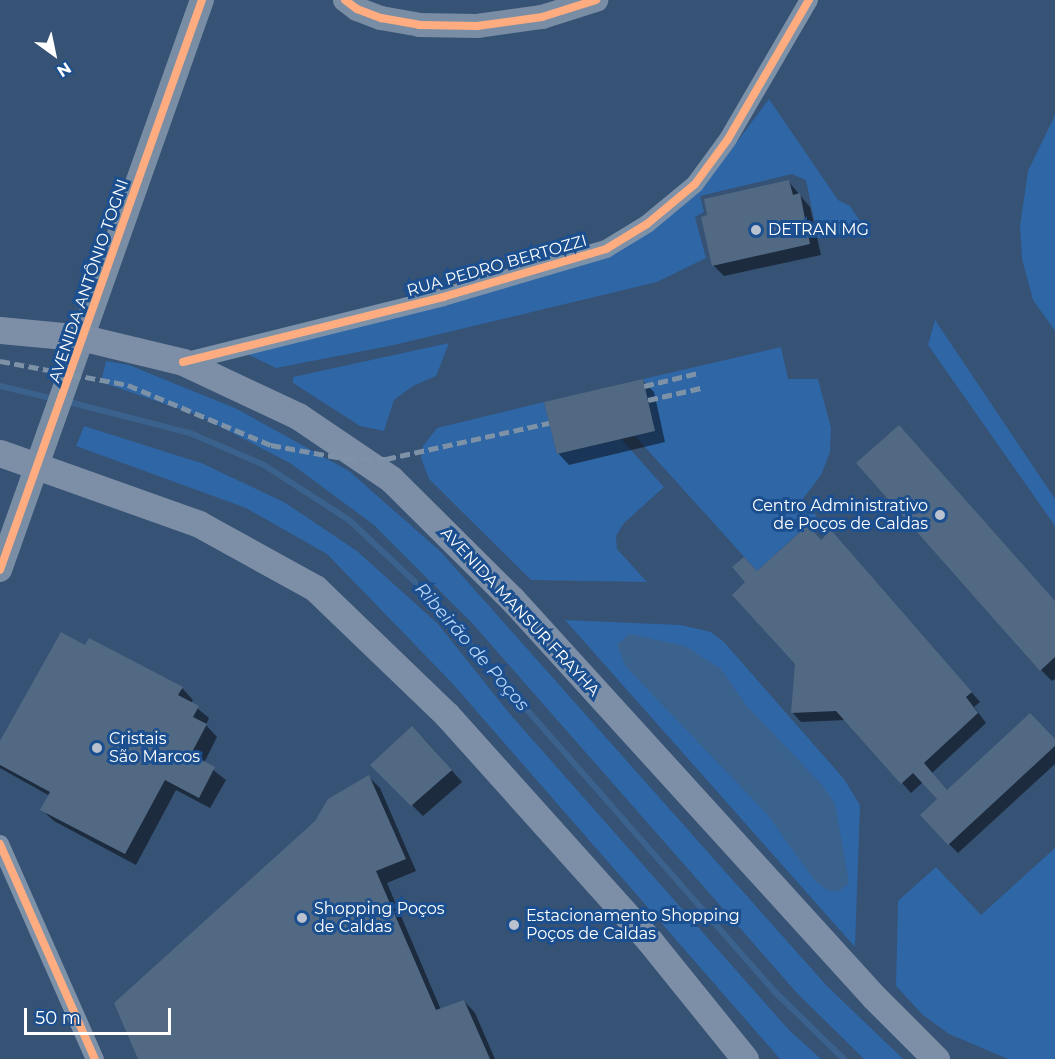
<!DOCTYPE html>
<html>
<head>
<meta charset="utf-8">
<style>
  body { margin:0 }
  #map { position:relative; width:1055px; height:1059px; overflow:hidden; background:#365274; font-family:Montserrat,sans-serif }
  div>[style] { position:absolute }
  .green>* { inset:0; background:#2f66a5 }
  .water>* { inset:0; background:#3b618d }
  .shadow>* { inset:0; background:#0007 }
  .stream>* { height:6px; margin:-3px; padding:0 3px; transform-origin:3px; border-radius:3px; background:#3b618d }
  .building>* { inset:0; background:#526984 }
  .street>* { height:18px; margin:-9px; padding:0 9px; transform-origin:9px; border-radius:9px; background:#7d92a8 }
  .secondary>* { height:24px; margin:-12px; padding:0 12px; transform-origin:12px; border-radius:12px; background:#798da4 }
  .primary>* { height:27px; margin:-13.5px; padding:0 13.5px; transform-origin:13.5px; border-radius:13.5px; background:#7d8ea7 }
  .rail>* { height:4.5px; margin-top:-2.25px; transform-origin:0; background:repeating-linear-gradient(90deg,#7e92a7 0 10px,transparent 0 14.5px) }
  .cycleway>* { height:8px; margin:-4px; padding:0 4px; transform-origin:4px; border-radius:4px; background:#ffac80 }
  .dots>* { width:16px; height:16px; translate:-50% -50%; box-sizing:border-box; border:3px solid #1b4f8f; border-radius:50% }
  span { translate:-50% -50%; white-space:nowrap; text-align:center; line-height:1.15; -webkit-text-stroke:6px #1b4f8f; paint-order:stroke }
  .poi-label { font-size:16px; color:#fff }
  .left { translate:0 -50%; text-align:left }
  .right { translate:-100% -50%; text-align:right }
  .street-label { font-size:16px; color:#fff }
  .water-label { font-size:18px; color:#b5d3f5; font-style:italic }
  .north { position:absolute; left:24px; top:24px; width:60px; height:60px; -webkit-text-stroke:4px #1b4f8f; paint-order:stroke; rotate:147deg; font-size:16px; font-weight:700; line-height:24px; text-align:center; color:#fff }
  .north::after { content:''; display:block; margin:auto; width:21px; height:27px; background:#fff; clip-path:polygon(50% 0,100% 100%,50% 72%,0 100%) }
  .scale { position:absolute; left:24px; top:1008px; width:147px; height:27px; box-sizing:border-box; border:3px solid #fff; border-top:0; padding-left:8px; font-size:18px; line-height:21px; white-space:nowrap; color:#fff; -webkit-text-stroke:4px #1b4f8f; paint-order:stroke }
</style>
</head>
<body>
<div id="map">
  <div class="green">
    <div style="clip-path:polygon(769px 99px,838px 200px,850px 206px,871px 238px,848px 234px,818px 238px,806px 180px,792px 174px,700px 196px,704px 212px,695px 217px,706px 258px,657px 282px,394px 345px,276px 368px,238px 350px,600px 255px,700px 191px)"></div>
    <div style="clip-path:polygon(1055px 115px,1055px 331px,1033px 300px,1022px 259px,1020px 226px,1028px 171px)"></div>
    <div style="clip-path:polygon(935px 320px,1055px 499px,1055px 526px,928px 345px)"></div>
    <div style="clip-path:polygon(449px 343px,436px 376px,413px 386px,394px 400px,384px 431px,360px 426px,293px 383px,293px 377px)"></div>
    <div style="clip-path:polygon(781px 347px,788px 379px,818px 379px,831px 428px,830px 452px,821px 475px,802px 500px,817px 516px,757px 571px,635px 436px,655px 431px,643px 379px)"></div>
    <div style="clip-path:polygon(106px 361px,129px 365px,237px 409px,349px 471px,441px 552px,826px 985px,903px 1059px,864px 1059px,797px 993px,472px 623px,374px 525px,290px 463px,200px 416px,101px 382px)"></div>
    <div style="clip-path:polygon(544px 402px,557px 454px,621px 439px,664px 487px,624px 523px,616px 536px,617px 549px,647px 582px,531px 580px,429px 479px,421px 458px,423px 446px,437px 428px)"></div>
    <div style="clip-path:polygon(84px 426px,201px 463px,284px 502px,357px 551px,438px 624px,509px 713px,789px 1030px,821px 1059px,780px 1059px,452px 683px,327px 554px,246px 508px,76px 446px)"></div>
    <div style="clip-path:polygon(565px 620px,681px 625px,711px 632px,724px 642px,844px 779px,860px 805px,855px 947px)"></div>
    <div style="clip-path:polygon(1055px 848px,1055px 1059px,1008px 1059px,949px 1034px,923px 1015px,896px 986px,898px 901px,936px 867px,981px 915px)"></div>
  </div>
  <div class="water">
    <div style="clip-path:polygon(629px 634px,685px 646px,721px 669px,746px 705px,822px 785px,835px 804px,849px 883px,838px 892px,827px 890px,815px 881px,767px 814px,626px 667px,617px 645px)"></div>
  </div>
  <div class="shadow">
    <div style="clip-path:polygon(789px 182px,810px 207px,821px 255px,724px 276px,713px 265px,709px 216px)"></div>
    <div style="clip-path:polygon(642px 380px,654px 392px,665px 442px,569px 465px,558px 453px)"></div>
    <div style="clip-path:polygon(821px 542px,840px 542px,980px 702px,974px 707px,986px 723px,932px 773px,948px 792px,1055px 741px,1055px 764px,958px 853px,949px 844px,939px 799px,923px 782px,911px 793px,846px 720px,801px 722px,792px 712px,797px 663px,758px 573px)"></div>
    <div style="clip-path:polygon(1055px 602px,1055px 679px,1052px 681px,1041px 670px)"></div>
    <div style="clip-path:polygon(86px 647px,182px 688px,193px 700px,191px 703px,209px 718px,206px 725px,217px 737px,204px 763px,226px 780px,210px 808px,176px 790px,136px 865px,54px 821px,42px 810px,50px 796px,0 768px,0 745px)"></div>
    <div style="clip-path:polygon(424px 739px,462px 782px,423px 816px,372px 765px)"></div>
    <div style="clip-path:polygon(369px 777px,380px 788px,416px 871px,387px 883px,441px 1010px,464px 1001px,475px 1013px,495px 1059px,139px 1059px)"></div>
  </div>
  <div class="stream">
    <div style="left:0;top:386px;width:57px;rotate:13.3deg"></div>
    <div style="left:65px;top:401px;width:129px;rotate:14.4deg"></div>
    <div style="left:190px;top:433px;width:81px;rotate:23.4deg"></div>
    <div style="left:264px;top:465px;width:101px;rotate:32.9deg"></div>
    <div style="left:349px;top:520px;width:89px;rotate:43.2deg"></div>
    <div style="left:414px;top:581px;width:547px;rotate:48.71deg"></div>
    <div style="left:775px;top:992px;width:96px;rotate:44.2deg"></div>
  </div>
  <div class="building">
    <div style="clip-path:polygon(789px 180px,793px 195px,800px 193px,810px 244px,712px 266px,701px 217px,707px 215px,704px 199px)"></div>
    <div style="clip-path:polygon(643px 379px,655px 431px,557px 454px,544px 402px)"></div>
    <div style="clip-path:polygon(899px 425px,1055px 601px,1055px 657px,1040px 671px,856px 463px)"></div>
    <div style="clip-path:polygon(808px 525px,821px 540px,831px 530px,972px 692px,966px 697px,978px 713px,924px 763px,947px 790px,1030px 713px,1055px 739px,1055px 746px,948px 845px,920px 815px,937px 799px,913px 773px,901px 784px,836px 711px,791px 713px,795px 664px,732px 595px,745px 582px,732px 567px,744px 557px,757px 571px)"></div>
    <div style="clip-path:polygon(61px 632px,85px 645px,89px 638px,183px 687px,178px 695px,199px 706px,193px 717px,207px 724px,191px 754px,215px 767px,199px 798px,165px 780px,125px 854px,40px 810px,50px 792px,0 765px,0 741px)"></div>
    <div style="clip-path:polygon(412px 726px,452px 770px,411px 806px,370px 765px)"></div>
    <div style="clip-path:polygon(369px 775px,406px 859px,376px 871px,436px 1010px,464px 1000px,490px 1059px,138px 1059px,114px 1003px,315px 821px,328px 799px)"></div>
  </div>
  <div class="street">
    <div style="left:183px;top:362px;width:268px;rotate:-14deg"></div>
    <div style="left:443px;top:297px;width:170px;rotate:-16.4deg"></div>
    <div style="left:606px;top:249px;width:48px;rotate:-31.4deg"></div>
    <div style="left:647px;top:224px;width:62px;rotate:-39.8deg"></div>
    <div style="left:695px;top:184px;width:56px;rotate:-53.7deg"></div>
    <div style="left:728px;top:139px;width:161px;rotate:-59.8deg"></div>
    <div style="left:0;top:844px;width:235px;rotate:66.2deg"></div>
  </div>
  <div class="secondary">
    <div style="left:345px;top:0;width:15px;rotate:37deg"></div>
    <div style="left:357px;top:9px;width:26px;rotate:21deg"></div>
    <div style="left:381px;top:18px;width:39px;rotate:10deg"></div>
    <div style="left:419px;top:25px;width:58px;rotate:1deg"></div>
    <div style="left:477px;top:26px;width:66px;rotate:-7.9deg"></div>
    <div style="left:542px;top:17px;width:57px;rotate:-17.5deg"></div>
    <div style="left:0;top:570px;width:605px;rotate:-70.49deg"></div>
  </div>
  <div class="primary">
    <div style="left:0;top:330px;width:84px;rotate:5.4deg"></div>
    <div style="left:84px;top:338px;width:102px;rotate:13.6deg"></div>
    <div style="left:183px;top:362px;width:127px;rotate:25.2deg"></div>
    <div style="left:298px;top:416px;width:112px;rotate:34.1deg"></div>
    <div style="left:391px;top:479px;width:170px;rotate:44.8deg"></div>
    <div style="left:512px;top:599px;width:538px;rotate:47.71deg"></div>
    <div style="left:874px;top:997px;width:88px;rotate:45deg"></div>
    <div style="left:0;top:453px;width:211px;rotate:19.6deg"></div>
    <div style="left:199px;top:524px;width:132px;rotate:28.9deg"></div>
    <div style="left:315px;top:588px;width:183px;rotate:43.9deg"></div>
    <div style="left:447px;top:715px;width:302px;rotate:48.1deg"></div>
    <div style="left:649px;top:940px;width:153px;rotate:51.1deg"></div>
  </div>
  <div class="rail">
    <div style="left:0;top:361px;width:130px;rotate:10.6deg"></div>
    <div style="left:128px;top:385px;width:155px;rotate:22.8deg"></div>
    <div style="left:271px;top:445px;width:77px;rotate:10.4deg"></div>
    <div style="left:347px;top:459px;width:39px"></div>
    <div style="left:386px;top:459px;width:167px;rotate:-12.5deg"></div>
    <div style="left:644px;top:386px;width:56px;rotate:-13.5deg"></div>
    <div style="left:648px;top:400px;width:54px;rotate:-12.8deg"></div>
  </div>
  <div class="cycleway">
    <div style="left:345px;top:0;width:15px;rotate:37deg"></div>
    <div style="left:357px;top:9px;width:26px;rotate:21deg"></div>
    <div style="left:381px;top:18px;width:39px;rotate:10deg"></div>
    <div style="left:419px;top:25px;width:58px;rotate:1deg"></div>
    <div style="left:477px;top:26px;width:66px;rotate:-7.9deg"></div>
    <div style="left:542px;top:17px;width:57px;rotate:-17.5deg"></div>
    <div style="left:183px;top:362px;width:268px;rotate:-14deg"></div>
    <div style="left:443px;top:297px;width:170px;rotate:-16.4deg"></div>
    <div style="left:606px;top:249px;width:48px;rotate:-31.4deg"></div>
    <div style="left:647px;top:224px;width:62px;rotate:-39.8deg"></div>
    <div style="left:695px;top:184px;width:56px;rotate:-53.7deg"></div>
    <div style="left:728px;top:139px;width:161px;rotate:-59.8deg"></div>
    <div style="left:0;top:570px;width:605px;rotate:-70.49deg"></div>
    <div style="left:0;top:844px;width:235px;rotate:66.2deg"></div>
  </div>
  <div class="dots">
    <div style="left:756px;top:230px;background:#b9c2ce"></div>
    <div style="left:940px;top:515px;background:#b9c2ce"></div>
    <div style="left:97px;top:748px;background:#b9c2ce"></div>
    <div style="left:302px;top:918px;background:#b9c2ce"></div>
    <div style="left:514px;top:925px;background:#b9c2ce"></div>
  </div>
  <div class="poi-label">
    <span class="left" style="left:768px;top:230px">DETRAN MG</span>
    <span class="right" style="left:928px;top:515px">Centro Administrativo<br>de Poços de Caldas</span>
    <span class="left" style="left:109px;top:748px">Cristais<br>São Marcos</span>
    <span class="left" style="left:314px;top:918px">Shopping Poços<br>de Caldas</span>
    <span class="left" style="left:526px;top:925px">Estacionamento Shopping<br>Poços de Caldas</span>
  </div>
  <div class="street-label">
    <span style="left:497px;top:266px;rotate:-16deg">RUA PEDRO BERTOZZI</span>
    <span style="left:89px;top:281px;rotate:-71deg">AVENIDA ANTÔNIO TOGNI</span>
    <span style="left:520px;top:612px;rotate:47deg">AVENIDA MANSUR FRAYHA</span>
  </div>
  <div class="water-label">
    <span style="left:472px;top:647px;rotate:49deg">Ribeirão de Poços</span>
  </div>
  <div class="north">N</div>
  <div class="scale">50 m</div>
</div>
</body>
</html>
